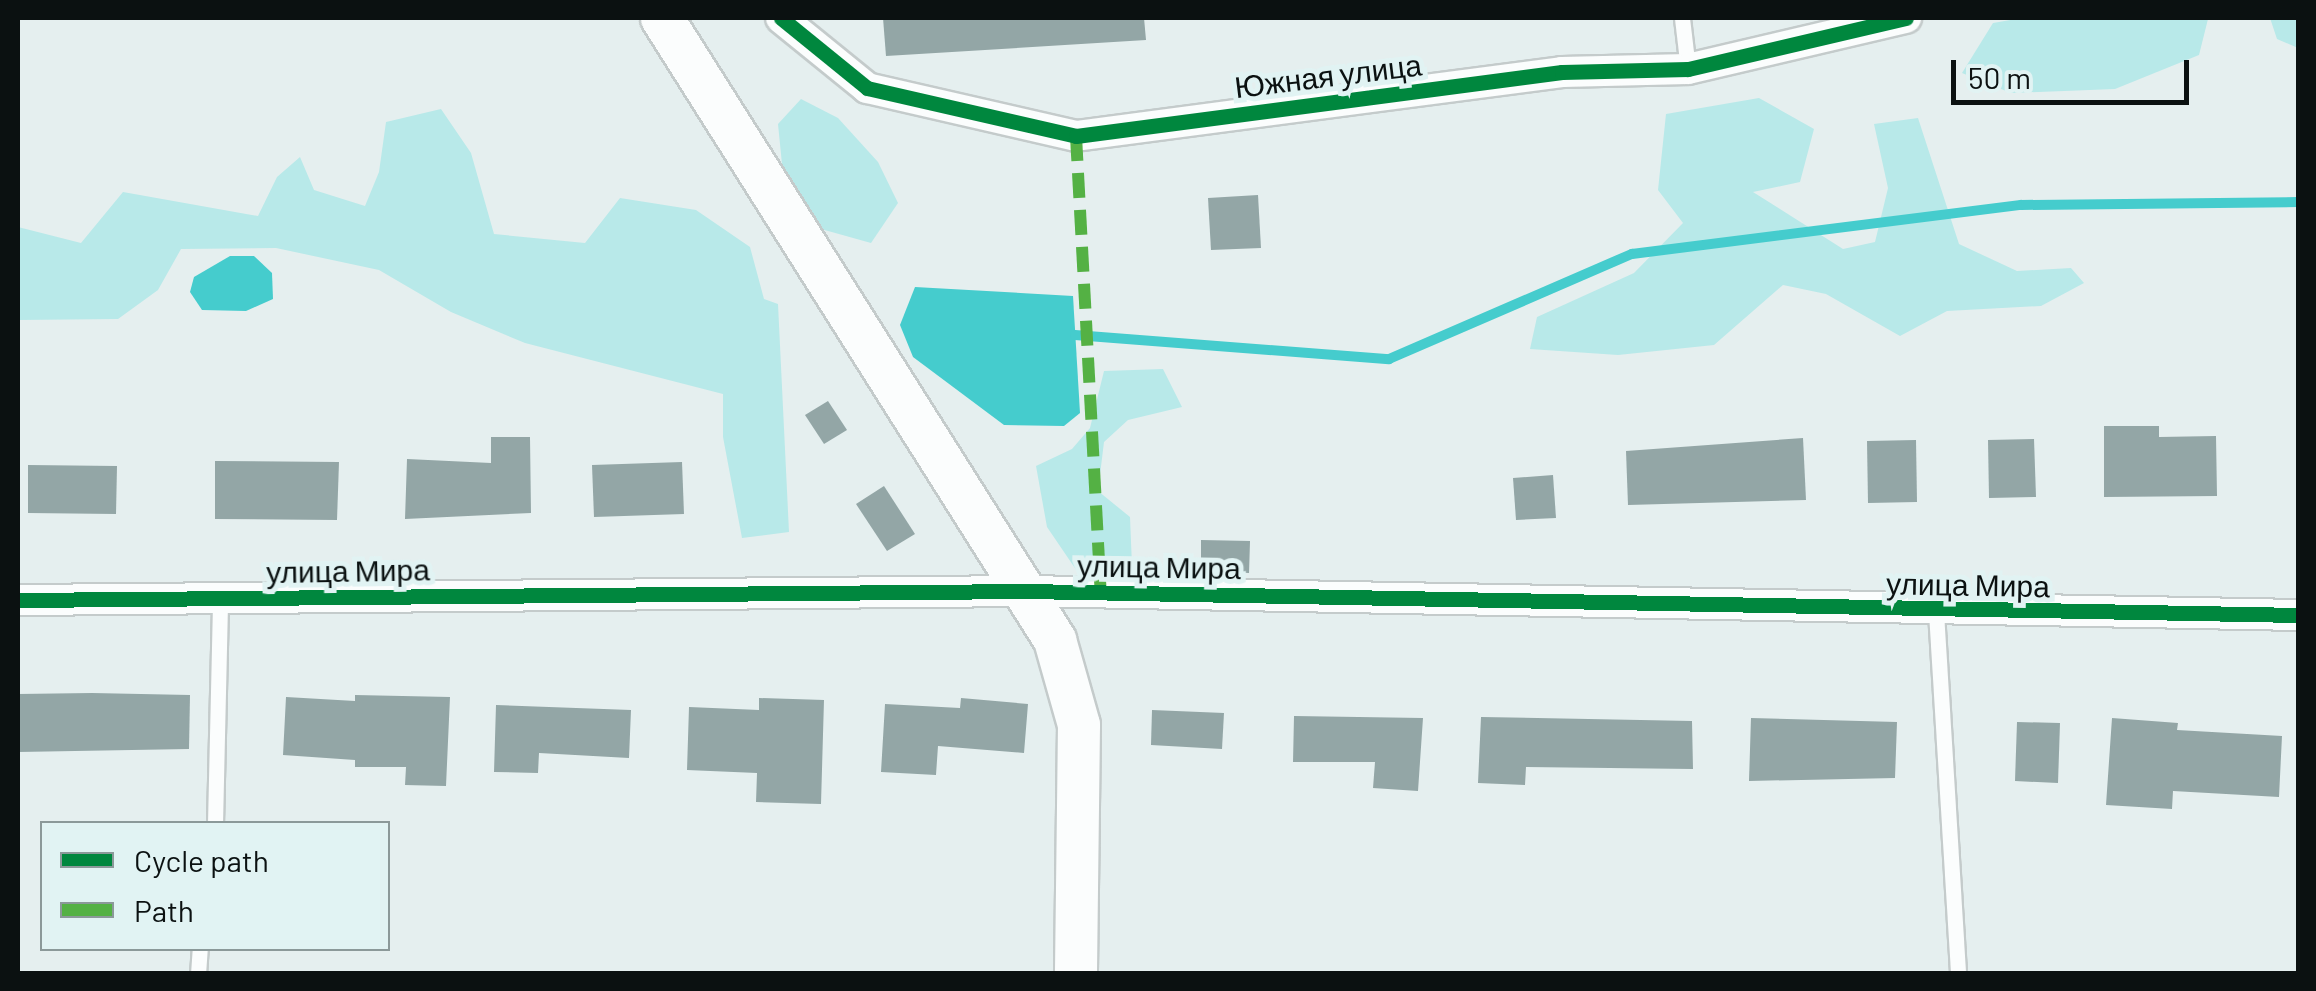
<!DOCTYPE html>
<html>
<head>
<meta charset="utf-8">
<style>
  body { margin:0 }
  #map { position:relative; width:2316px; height:991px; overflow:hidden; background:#e5efef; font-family:Barlow,sans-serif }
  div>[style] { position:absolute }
  .green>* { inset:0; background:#b8e9e9 }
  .water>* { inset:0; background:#45cccd }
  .stream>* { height:10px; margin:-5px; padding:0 5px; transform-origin:5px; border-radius:5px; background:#45cccd }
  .building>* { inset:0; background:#93a6a6 }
  .roads { filter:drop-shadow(2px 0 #c4cbcb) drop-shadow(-2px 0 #c4cbcb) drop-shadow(0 2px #c4cbcb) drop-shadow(0 -2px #c4cbcb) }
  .lane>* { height:15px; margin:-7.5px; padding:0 7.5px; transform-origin:7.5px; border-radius:7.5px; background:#fbfdfd }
  .street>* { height:30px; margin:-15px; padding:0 15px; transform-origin:15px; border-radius:15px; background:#fbfdfd }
  .secondary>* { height:42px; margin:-21px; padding:0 21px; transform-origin:21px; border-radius:21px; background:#fbfdfd }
  .quiet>* { height:12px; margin-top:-6px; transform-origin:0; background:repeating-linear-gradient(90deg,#54b144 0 25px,transparent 0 37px) }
  .cycleway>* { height:15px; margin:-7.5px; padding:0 7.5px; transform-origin:7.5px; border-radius:7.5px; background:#00873e }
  span { translate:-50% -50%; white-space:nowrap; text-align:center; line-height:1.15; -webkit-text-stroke:10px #e1f3f3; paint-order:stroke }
  .street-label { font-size:30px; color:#0b1111 }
  .frame { position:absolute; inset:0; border:20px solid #0b1111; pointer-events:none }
  .legend { position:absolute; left:40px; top:821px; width:350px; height:130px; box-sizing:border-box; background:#e1f3f3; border:2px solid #8b9999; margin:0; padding:12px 18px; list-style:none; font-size:30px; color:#0b1111 }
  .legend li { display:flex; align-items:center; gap:20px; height:50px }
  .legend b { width:50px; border:2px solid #8b9999 }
  .scale { position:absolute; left:1951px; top:60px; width:238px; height:45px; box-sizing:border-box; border:5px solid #0b1111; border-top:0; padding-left:12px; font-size:30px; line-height:35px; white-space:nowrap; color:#0b1111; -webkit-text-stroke:8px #e1f3f3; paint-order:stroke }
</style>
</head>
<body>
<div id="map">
  <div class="green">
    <div style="clip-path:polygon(2022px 18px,2203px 18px,2208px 19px,2199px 55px,2115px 89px,2011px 93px,1962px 73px,1993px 23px)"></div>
    <div style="clip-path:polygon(2270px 18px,2298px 18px,2298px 48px,2277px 39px)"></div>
    <div style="clip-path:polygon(1759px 98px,1814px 129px,1800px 182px,1753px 192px,1843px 249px,1875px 242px,1888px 188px,1874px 124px,1918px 118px,1959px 244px,2017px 271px,2071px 268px,2084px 283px,2041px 306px,1947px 311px,1900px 336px,1826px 294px,1783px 285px,1714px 345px,1618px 355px,1530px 349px,1537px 317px,1634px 273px,1683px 223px,1658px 190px,1666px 114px)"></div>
    <div style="clip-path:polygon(801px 99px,838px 118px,878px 162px,898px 203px,871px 243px,821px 229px,783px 174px,778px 124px)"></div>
    <div style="clip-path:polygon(441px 109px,471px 153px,494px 234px,585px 243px,620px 198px,696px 210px,750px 247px,764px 299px,778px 304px,789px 532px,742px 538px,723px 437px,723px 394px,525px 343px,451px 312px,379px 270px,276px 248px,181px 249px,158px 290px,118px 319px,18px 320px,18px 227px,81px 243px,123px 192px,258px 216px,277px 177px,300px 157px,314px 190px,365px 206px,379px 172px,386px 122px)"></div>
    <div style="clip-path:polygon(1163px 369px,1182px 407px,1128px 420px,1104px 442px,1098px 491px,1130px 517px,1132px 566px,1081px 577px,1047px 527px,1036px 466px,1072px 449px,1090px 428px,1104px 371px)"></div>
  </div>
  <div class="water">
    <div style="clip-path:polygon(230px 256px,254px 256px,272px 273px,273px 299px,246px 311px,202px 310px,190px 292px,194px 277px)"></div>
    <div style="clip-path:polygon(915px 287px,1073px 296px,1080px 413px,1064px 426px,1004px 425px,913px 357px,900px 325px)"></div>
  </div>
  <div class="stream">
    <div style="left:1075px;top:335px;width:315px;rotate:4.4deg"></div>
    <div style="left:1389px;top:359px;width:265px;rotate:-23.4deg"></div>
    <div style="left:1632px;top:254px;width:392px;rotate:-7.2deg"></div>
    <div style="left:2021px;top:205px;width:277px;rotate:-0.6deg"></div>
  </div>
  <div class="building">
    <div style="clip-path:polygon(883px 18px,1144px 18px,1146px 40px,886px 56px)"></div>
    <div style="clip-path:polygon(1258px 195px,1261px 248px,1211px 250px,1208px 198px)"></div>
    <div style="clip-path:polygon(828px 401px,847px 430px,824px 444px,805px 415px)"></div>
    <div style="clip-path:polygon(2104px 426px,2159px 426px,2159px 437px,2216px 436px,2217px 496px,2104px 497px)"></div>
    <div style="clip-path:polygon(491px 437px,530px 437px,531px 513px,405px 519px,407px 459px,491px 463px)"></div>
    <div style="clip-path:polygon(1803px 438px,1806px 500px,1628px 505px,1626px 451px)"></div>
    <div style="clip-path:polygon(2034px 439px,2036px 497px,1989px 498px,1988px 440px)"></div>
    <div style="clip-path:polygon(1916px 440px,1917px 502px,1868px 503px,1867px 441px)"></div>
    <div style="clip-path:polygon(215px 461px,339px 462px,337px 520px,215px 519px)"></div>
    <div style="clip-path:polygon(682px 462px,684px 514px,594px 517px,592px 465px)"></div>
    <div style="clip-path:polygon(28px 465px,117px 466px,116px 514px,28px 513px)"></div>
    <div style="clip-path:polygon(1553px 475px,1556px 518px,1516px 520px,1513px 478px)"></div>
    <div style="clip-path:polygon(884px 486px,915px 534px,887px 551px,856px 504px)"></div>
    <div style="clip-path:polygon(1201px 540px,1250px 541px,1249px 573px,1201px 571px)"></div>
    <div style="clip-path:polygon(92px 693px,190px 695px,189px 749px,18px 752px,18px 694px)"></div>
    <div style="clip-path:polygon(355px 695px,450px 697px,446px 786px,405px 785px,406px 767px,355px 767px,355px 760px,283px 755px,286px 697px,355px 701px)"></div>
    <div style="clip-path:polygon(759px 698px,824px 700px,821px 804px,756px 802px,757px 773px,687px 770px,689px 707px,759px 710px)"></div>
    <div style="clip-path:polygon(961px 698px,1028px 704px,1024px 753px,938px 746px,936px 775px,881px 772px,885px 704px,960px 708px)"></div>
    <div style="clip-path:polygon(496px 705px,631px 710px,629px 758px,539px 753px,538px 773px,494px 772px)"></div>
    <div style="clip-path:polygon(1152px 710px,1224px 713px,1222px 749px,1151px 745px)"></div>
    <div style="clip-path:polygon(1294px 716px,1423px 718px,1418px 791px,1373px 788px,1375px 762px,1293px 762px)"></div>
    <div style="clip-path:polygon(1481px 717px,1692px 721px,1693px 769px,1526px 767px,1525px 785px,1478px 783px)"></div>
    <div style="clip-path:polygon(1751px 718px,1897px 722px,1895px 778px,1749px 781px)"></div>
    <div style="clip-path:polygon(2112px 718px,2178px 723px,2177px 730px,2282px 736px,2279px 797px,2173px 791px,2172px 809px,2106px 805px)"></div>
    <div style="clip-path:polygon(2017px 722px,2060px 723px,2058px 783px,2015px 781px)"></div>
  </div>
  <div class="roads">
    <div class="lane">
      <div style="left:1682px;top:18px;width:51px;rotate:83.3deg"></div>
      <div style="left:1936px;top:612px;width:363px;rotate:86.5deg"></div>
      <div style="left:215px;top:824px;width:226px;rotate:-88.7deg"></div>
      <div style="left:198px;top:974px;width:26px;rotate:-86deg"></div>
    </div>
    <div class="street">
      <div style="left:781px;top:18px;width:111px;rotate:39.1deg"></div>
      <div style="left:867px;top:88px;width:214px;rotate:12.9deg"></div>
      <div style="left:1076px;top:136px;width:490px;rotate:-7.5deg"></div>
      <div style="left:1562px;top:72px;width:126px;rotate:-1.4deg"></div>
      <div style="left:1688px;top:69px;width:224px;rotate:-13.2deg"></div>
      <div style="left:18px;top:600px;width:1008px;rotate:-0.51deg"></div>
      <div style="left:1026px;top:591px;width:1272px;rotate:1.08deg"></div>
    </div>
    <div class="secondary">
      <div style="left:662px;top:18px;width:736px;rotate:57.71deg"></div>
      <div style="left:1055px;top:640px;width:88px;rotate:74.2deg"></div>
      <div style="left:1079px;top:725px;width:249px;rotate:90.7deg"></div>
    </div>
  </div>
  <div class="quiet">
    <div style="left:1076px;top:136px;width:457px;rotate:86.9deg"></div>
  </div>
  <div class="cycleway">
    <div style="left:781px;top:18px;width:111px;rotate:39.1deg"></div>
    <div style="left:867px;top:88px;width:214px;rotate:12.9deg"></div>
    <div style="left:1076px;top:136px;width:490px;rotate:-7.5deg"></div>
    <div style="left:1562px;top:72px;width:126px;rotate:-1.4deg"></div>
    <div style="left:1688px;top:69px;width:224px;rotate:-13.2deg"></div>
    <div style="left:18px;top:600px;width:1008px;rotate:-0.51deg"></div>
    <div style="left:1026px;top:591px;width:1272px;rotate:1.08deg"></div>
  </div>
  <div class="street-label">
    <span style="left:1328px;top:75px;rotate:-7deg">Южная улица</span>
    <span style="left:1159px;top:566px;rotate:1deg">улица Мира</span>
    <span style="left:348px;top:570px;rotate:-1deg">улица Мира</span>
    <span style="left:1968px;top:584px;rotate:1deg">улица Мира</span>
  </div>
  <div class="frame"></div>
  <ul class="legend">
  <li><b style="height:12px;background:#00873e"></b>Cycle path</li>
  <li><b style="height:12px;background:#54b144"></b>Path</li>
  </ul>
  <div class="scale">50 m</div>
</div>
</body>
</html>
